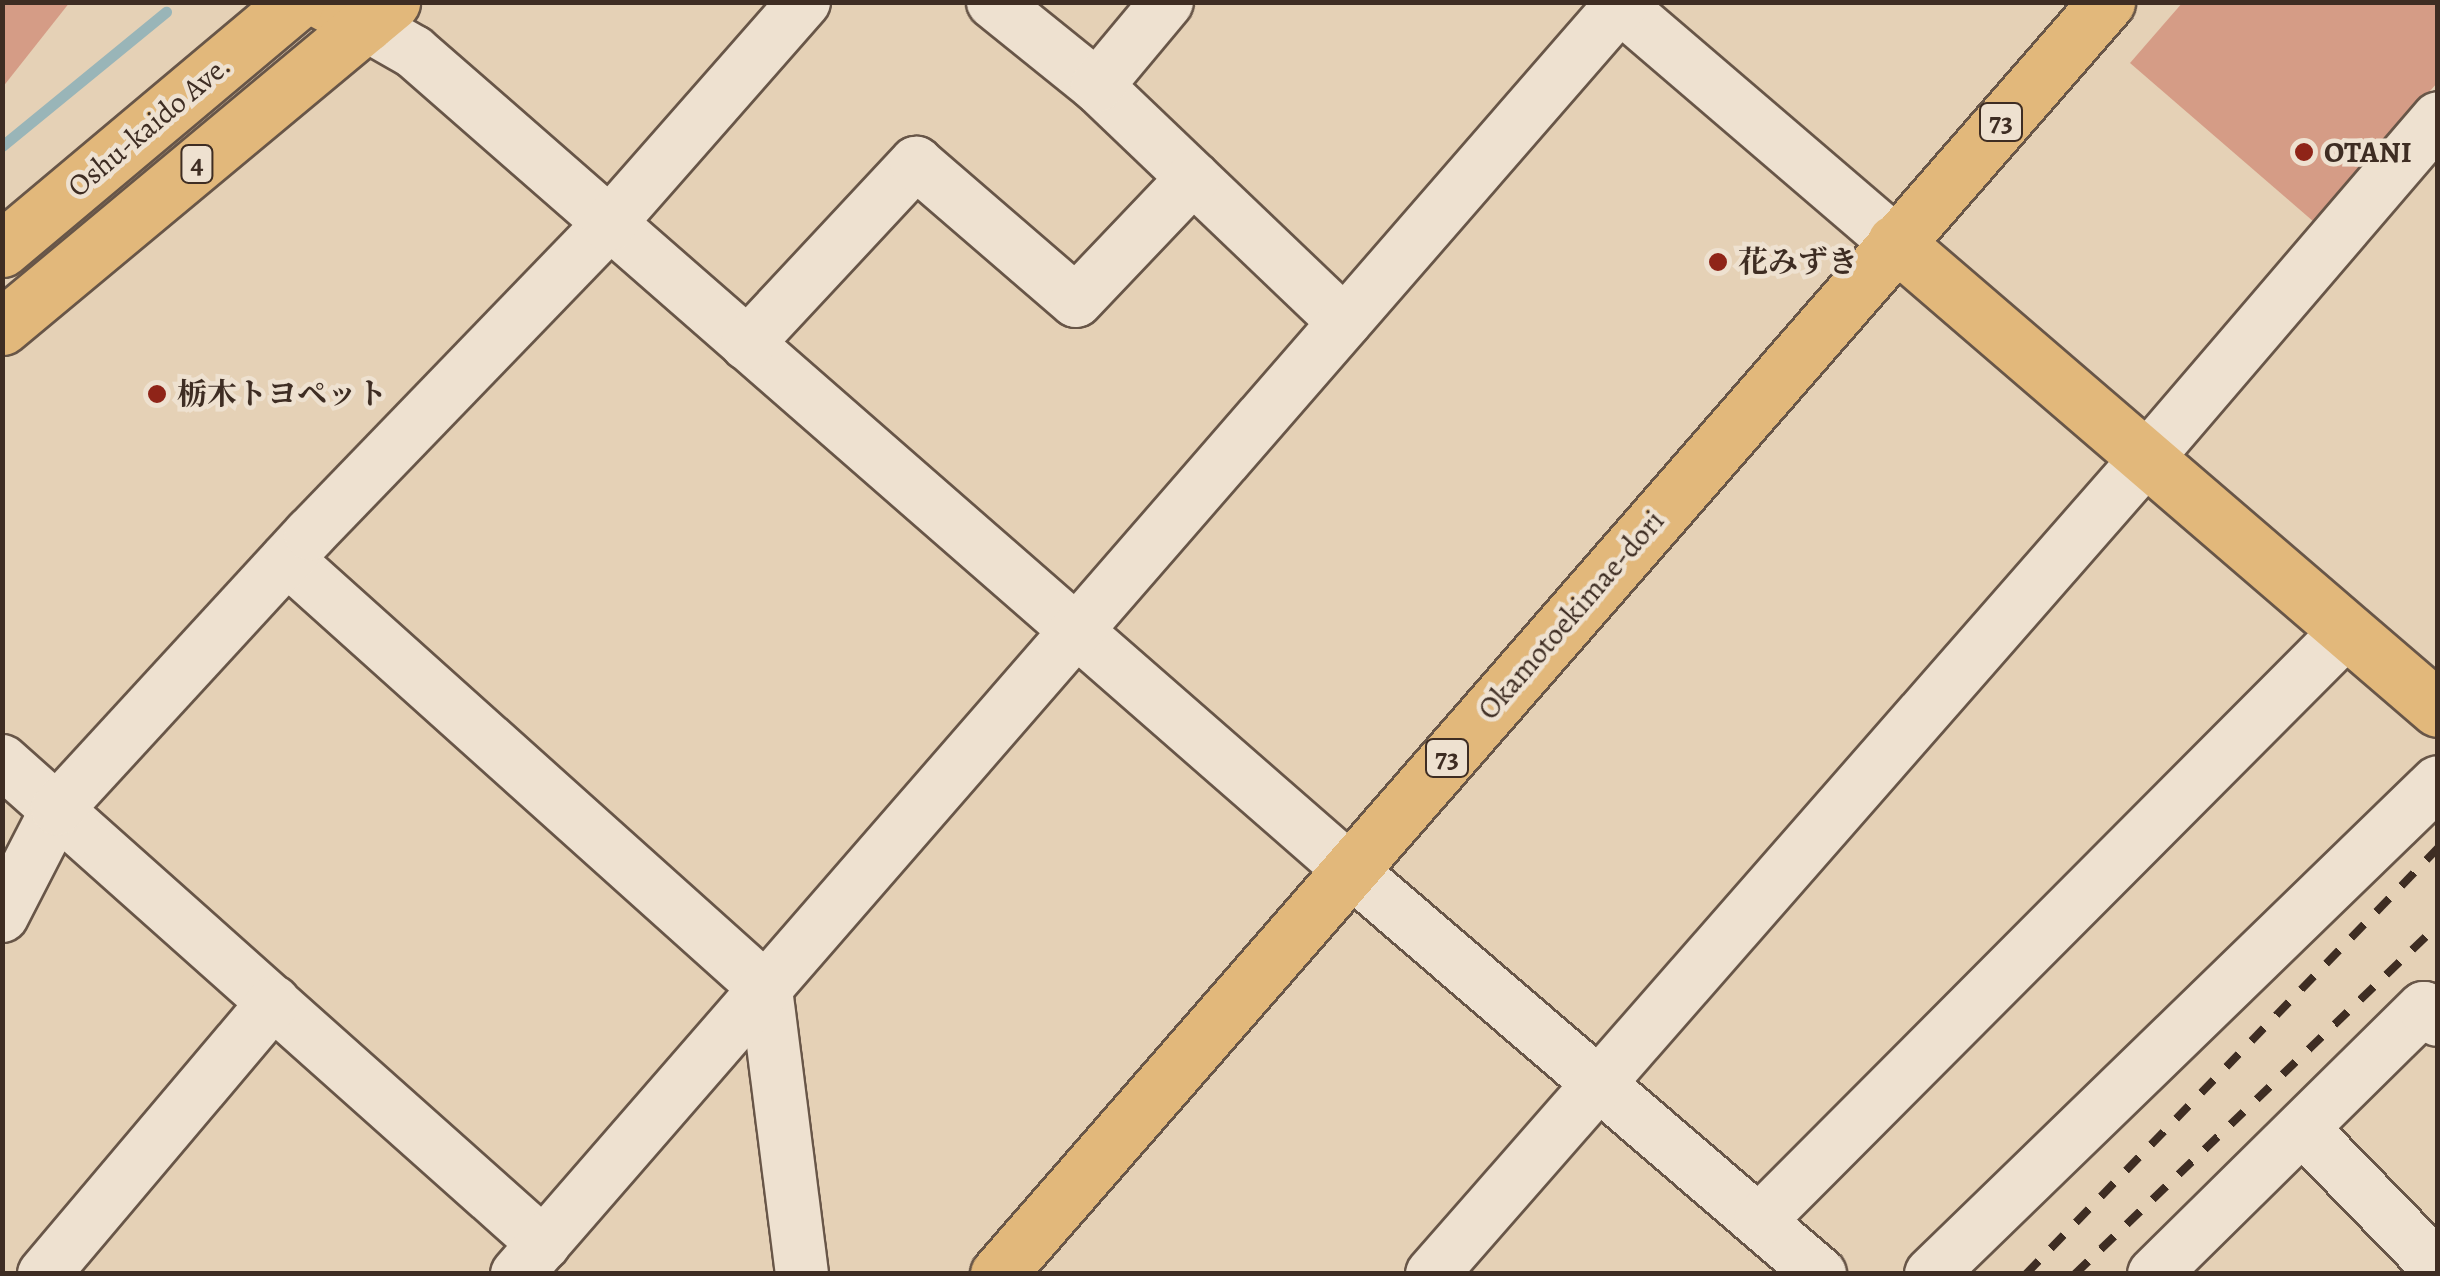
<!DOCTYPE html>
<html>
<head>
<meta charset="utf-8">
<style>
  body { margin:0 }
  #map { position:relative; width:2440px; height:1276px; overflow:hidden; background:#e5d1b6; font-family:Alegreya,"Noto Serif JP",serif }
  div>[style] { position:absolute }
  .stream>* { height:11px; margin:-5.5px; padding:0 5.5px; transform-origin:5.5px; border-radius:5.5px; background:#99b5b8 }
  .building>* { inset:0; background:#d59c86 }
  .roads { filter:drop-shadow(2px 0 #685648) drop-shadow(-2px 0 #685648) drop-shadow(0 2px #685648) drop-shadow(0 -2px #685648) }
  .minor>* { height:52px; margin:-26px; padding:0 26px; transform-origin:26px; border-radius:26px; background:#eee1d0 }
  .major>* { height:55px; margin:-27.5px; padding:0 27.5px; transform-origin:27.5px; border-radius:27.5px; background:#e2b87b }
  .highway>* { height:55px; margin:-27.5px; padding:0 27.5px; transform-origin:27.5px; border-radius:27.5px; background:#e2b87b }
  .rail>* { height:8px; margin-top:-4px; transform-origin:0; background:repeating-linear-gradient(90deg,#3e2d23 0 18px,transparent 0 36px) }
  .dots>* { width:28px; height:28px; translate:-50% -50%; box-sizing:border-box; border:5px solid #eee1d0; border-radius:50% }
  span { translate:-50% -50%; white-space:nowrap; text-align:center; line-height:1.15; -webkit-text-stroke:9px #eee1d0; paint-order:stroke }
  .shield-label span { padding:2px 8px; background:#eee1d0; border:2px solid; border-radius:8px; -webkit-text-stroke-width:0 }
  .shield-label { font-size:28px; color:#3e2d23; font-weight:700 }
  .street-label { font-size:30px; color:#3e2d23 }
  .poi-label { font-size:30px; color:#3e2d23; font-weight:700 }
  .left { translate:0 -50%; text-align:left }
  .frame { position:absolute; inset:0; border:5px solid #3e2d23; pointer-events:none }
</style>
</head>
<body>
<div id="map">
  <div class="stream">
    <div style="left:2px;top:146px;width:212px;rotate:-39.3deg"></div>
  </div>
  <div class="building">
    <div style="clip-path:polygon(2px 2px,70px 2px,2px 88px)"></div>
    <div style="clip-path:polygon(2183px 2px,2438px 2px,2438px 82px,2314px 222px,2130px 63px)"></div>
  </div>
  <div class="roads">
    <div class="minor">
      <div style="left:993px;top:2px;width:134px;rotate:38.9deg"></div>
      <div style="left:1097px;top:86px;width:342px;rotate:43.7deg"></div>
      <div style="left:1620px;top:6px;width:362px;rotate:40.6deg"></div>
      <div style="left:365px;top:24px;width:56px;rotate:29.7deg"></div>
      <div style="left:414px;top:52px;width:1243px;rotate:41.15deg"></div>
      <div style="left:1350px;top:870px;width:620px;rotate:40.68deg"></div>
      <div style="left:1097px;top:86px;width:109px;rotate:-50.2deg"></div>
      <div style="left:747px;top:344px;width:248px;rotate:-47deg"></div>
      <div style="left:916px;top:163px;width:211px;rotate:40.8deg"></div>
      <div style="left:1076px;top:301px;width:170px;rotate:-46.4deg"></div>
      <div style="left:287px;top:559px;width:644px;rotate:41.91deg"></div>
      <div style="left:766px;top:989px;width:287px;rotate:82.8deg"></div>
      <div style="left:2px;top:761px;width:726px;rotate:41.71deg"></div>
      <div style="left:2px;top:916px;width:120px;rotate:-62.8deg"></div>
      <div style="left:57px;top:809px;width:374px;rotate:-47.4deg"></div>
      <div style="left:310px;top:534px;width:429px;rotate:-46deg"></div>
      <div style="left:608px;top:225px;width:297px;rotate:-48.7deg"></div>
      <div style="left:2304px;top:1130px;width:192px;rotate:45.8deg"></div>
      <div style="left:1760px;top:1220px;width:832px;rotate:-45.1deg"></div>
      <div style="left:44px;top:1274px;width:356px;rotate:-49.8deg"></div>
      <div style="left:517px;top:1274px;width:1686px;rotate:-48.99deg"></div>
      <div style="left:1432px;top:1274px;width:1084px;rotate:-48.78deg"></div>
      <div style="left:2146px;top:459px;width:449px;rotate:-49.4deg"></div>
      <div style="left:1931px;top:1274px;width:706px;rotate:-44.14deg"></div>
      <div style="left:2154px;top:1274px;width:379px;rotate:-44.6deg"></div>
      <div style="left:2424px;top:1008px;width:18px;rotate:41deg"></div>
    </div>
    <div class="major">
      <div style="left:324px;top:2px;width:47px;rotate:28.2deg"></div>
      <div style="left:1895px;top:242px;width:716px;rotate:40.7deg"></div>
      <div style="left:998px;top:1274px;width:1688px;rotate:-48.92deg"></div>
    </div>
    <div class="highway">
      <div style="left:2px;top:249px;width:384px;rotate:-40deg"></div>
      <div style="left:2px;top:327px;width:508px;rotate:-39.81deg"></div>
    </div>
  </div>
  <div class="rail">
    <div style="left:2026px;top:1274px;width:593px;rotate:-45.96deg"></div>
    <div style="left:2075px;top:1274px;width:504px;rotate:-43.87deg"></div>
  </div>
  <div class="dots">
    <div style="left:2304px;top:152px;background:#8f2418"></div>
    <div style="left:1718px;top:262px;background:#8f2418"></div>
    <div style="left:157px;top:394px;background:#8f2418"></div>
  </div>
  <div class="shield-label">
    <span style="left:2001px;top:122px">73</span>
    <span style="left:197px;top:164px">4</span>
    <span style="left:1447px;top:758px">73</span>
  </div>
  <div class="street-label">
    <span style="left:149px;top:126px;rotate:-40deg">Oshu-kaido Ave.</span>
    <span style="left:1571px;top:615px;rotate:-49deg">Okamotoekimae-dori</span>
  </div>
  <div class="poi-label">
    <span class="left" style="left:2324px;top:152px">OTANI</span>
    <span class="left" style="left:1738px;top:262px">花みずき</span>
    <span class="left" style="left:177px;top:394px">栃木トヨペット</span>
  </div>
  <div class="frame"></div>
</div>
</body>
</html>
